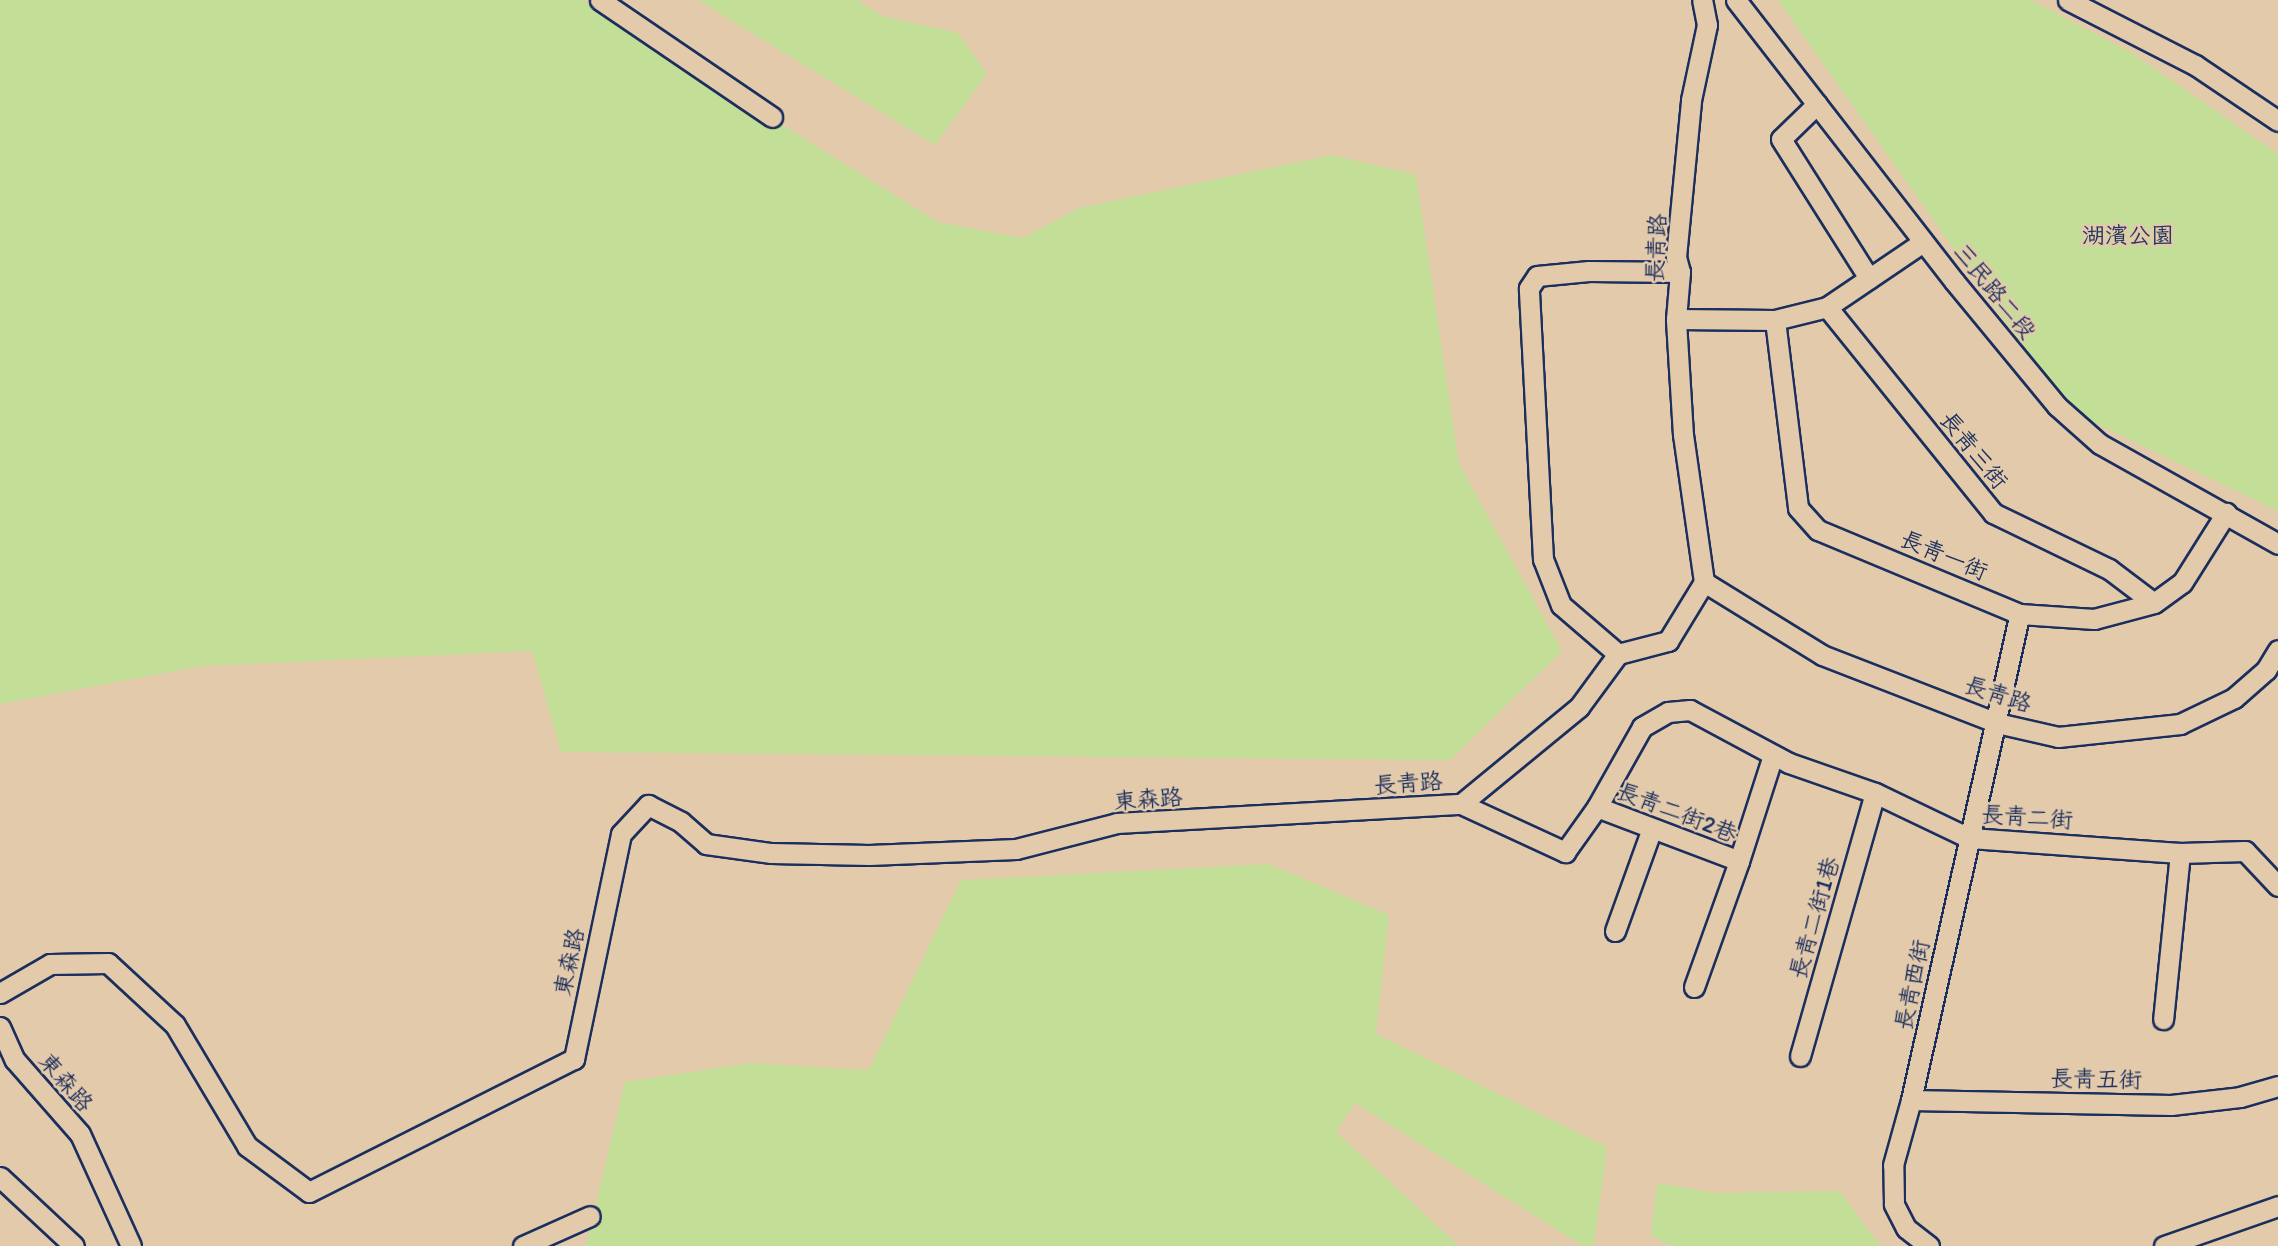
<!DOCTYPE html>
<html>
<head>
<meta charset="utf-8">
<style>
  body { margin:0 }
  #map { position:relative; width:2278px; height:1246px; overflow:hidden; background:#e3caab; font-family:Itim,"LXGW WenKai TC",sans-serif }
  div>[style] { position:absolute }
  .green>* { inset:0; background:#c3df97 }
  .roads { filter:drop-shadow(2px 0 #1b2f5e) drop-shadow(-2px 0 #1b2f5e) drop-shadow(0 2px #1b2f5e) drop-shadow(0 -2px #1b2f5e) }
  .minor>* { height:19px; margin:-9.5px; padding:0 9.5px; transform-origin:9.5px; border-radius:9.5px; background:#e3caab }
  span { translate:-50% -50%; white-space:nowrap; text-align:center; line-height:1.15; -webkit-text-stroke:5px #e3caab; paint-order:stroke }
  .park-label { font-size:23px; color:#233861 }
  .street-label { font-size:23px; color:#1b2f5e }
</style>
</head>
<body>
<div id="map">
  <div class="green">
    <div style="clip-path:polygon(0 0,582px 0,938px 222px,1023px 238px,1079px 208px,1332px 155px,1416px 175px,1459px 464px,1562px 651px,1450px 760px,561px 752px,532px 651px,202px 666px,0 704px)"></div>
    <div style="clip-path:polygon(698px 0,857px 0,882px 16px,958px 33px,987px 74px,935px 145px)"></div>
    <div style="clip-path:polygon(1778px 0,2031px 0,2132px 53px,2278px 154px,2278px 511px,2068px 410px)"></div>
    <div style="clip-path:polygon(1269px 864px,1389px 915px,1376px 1034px,1607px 1147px,1594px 1246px,1583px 1246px,1355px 1103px,1336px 1132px,1459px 1246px,586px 1246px,625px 1082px,750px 1063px,869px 1070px,961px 880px)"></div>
    <div style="clip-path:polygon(1657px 1183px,1716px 1193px,1840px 1191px,1880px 1246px,1671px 1246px,1651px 1235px)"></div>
  </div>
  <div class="roads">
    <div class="minor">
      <div style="left:600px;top:0;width:208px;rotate:34.2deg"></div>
      <div style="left:1736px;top:0;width:356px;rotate:52.2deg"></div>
      <div style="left:1954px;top:281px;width:162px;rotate:50.5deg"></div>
      <div style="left:2057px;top:406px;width:57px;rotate:41.5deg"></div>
      <div style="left:2100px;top:444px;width:204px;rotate:29.3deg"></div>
      <div style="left:2068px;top:0;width:143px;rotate:27.1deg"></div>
      <div style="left:2195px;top:65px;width:100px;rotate:34deg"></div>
      <div style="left:1817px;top:104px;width:50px;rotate:135.8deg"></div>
      <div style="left:1781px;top:139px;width:165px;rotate:57.7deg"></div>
      <div style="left:1827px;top:307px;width:265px;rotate:51.1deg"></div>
      <div style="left:1993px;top:513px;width:129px;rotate:25.8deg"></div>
      <div style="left:2109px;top:569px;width:56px;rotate:37.1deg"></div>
      <div style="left:1676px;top:319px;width:99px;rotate:0.6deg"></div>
      <div style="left:1775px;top:320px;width:54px;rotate:-14deg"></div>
      <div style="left:1827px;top:307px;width:116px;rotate:-34.1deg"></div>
      <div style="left:1775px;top:320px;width:189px;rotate:83deg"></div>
      <div style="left:1798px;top:508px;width:30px;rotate:48deg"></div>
      <div style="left:1818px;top:530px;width:219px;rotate:22.6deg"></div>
      <div style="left:2020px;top:614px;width:74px;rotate:3.9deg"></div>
      <div style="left:2094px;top:619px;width:62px;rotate:-14.9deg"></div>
      <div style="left:2154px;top:603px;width:34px;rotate:-36deg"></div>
      <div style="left:2182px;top:583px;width:83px;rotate:-57.8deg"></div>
      <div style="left:1704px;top:582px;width:139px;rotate:31.7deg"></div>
      <div style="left:1822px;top:655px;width:188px;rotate:21.2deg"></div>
      <div style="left:1997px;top:723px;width:63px;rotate:12.9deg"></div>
      <div style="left:2058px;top:737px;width:123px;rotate:-6.1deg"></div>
      <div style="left:2180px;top:724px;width:60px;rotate:-25.7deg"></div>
      <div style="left:2234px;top:698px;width:43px;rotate:-41.2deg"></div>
      <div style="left:2266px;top:670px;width:23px;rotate:-59deg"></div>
      <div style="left:1618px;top:654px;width:75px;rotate:-139.3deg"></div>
      <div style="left:1561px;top:605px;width:49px;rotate:-111.4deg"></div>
      <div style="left:1543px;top:559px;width:271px;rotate:-93deg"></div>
      <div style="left:1529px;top:288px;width:14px;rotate:-56deg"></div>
      <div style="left:1537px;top:276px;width:52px;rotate:-5.5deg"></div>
      <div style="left:1589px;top:271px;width:91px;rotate:0.6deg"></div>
      <div style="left:1461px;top:804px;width:115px;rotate:24.8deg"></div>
      <div style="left:1565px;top:852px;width:55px;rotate:-54.6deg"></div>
      <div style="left:1597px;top:807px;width:92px;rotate:-60.6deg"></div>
      <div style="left:1642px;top:727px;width:30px;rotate:-30deg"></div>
      <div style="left:1668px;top:712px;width:22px;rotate:-5deg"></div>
      <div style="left:1690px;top:710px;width:112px;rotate:28.2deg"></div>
      <div style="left:1789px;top:763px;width:91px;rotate:19.2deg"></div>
      <div style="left:1875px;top:793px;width:104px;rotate:25.6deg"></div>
      <div style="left:1969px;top:838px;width:212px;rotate:4.1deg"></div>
      <div style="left:2180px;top:853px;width:167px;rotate:95.8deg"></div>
      <div style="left:1597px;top:807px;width:152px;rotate:20.8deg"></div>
      <div style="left:1739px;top:861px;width:111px;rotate:-72.2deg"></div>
      <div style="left:2180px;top:853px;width:65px;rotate:-1.8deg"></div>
      <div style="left:2245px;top:851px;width:48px;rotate:46.7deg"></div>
      <div style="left:1615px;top:931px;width:109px;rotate:-70.2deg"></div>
      <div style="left:1694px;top:987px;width:134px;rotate:-70.3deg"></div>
      <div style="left:0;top:993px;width:58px;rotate:-30.1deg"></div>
      <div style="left:50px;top:964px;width:58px;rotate:-1deg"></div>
      <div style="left:108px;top:963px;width:91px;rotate:42.8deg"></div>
      <div style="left:175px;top:1025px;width:141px;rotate:59.2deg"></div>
      <div style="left:247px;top:1146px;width:77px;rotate:36.6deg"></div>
      <div style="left:309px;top:1192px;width:297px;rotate:-26.7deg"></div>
      <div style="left:574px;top:1059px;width:230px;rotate:-78.2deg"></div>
      <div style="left:621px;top:834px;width:40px;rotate:-47deg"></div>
      <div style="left:648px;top:805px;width:37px;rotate:27deg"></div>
      <div style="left:681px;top:822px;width:33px;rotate:41deg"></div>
      <div style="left:706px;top:844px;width:66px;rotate:7.9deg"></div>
      <div style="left:771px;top:853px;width:98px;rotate:1.2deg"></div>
      <div style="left:869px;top:855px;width:147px;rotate:-2.3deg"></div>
      <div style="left:1016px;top:849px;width:104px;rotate:-14.4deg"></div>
      <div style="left:1117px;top:823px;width:345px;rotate:-3.2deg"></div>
      <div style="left:1461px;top:804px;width:153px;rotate:-39.4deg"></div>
      <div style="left:1579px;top:707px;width:66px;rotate:-53.7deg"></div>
      <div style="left:1618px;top:654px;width:52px;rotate:-14.6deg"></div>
      <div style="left:1668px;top:641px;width:69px;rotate:-58.6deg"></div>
      <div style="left:1704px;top:582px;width:148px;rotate:-98.1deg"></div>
      <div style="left:1683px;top:435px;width:116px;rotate:-93.5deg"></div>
      <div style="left:1676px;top:319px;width:47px;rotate:-85.1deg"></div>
      <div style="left:1680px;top:272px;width:16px;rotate:-105deg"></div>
      <div style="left:1676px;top:257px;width:158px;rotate:-84.5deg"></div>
      <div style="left:1691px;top:100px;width:77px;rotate:-78deg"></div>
      <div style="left:1707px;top:25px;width:25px;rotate:-101deg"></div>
      <div style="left:0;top:1027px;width:36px;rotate:66deg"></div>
      <div style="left:15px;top:1060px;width:98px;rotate:48.7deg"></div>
      <div style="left:80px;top:1134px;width:123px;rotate:65.5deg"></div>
      <div style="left:1800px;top:1056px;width:273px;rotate:-74.1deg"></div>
      <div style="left:1911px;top:1100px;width:260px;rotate:1.1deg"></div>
      <div style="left:2171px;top:1105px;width:69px;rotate:-6.6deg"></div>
      <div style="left:2240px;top:1097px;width:40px;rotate:-16deg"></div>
      <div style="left:0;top:1177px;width:101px;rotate:43deg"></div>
      <div style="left:523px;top:1246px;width:73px;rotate:-24.1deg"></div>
      <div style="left:1929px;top:1246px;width:29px;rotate:-142deg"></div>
      <div style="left:1906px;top:1228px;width:27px;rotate:-117deg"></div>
      <div style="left:1894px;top:1204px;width:39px;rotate:-91deg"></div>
      <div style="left:1893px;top:1165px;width:67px;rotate:-74.5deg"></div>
      <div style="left:1911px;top:1100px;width:498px;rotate:-77.4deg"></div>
      <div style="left:2164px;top:1246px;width:121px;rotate:-19.3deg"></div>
    </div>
  </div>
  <div class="park-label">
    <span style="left:2128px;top:235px">湖濱公園</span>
  </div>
  <div class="street-label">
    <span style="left:1656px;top:248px;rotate:-87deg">長青路</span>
    <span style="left:1995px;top:291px;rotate:51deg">三民路二段</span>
    <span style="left:1974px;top:450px;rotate:51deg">長青三街</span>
    <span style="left:1944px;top:555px;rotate:23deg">長青一街</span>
    <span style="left:1998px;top:694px;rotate:18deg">長青路</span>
    <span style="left:1408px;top:783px;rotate:-4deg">長青路</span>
    <span style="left:1148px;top:799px;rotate:-4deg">東森路</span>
    <span style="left:1677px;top:812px;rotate:21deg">長青二街2巷</span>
    <span style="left:2027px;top:817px;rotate:4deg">長青二街</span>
    <span style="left:1814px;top:918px;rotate:-74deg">長青二街1巷</span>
    <span style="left:569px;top:962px;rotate:-78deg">東森路</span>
    <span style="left:1912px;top:985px;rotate:-78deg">長青西街</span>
    <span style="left:2096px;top:1079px;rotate:1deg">長青五街</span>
    <span style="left:66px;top:1082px;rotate:49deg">東森路</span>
  </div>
</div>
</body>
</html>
